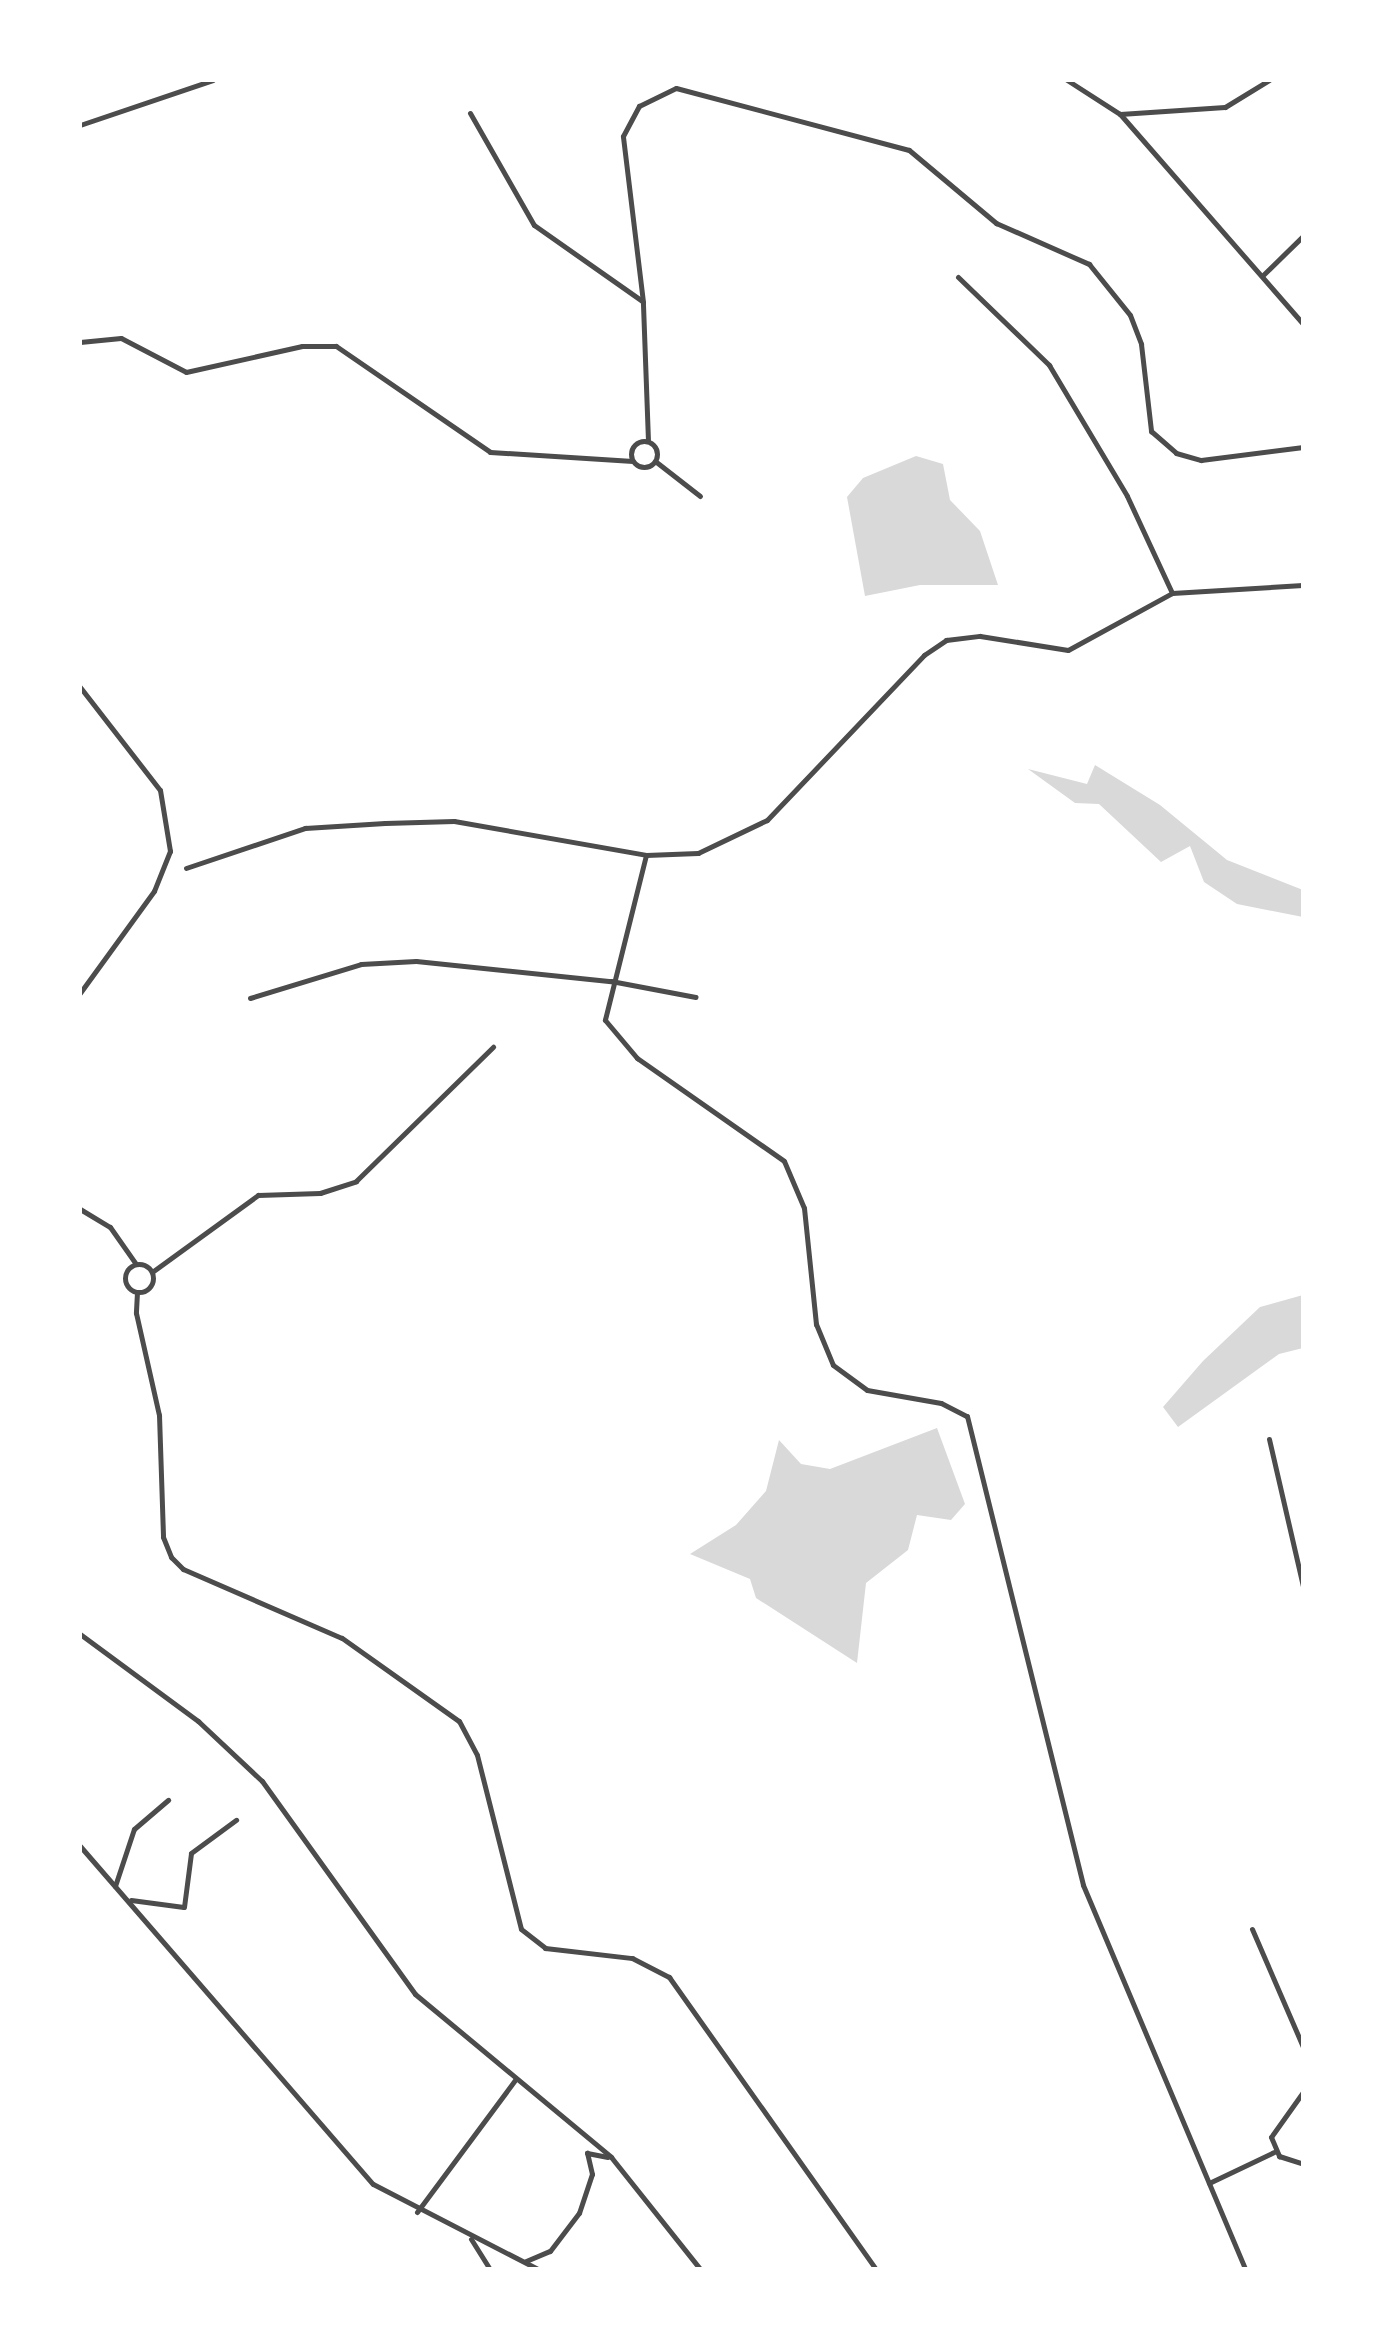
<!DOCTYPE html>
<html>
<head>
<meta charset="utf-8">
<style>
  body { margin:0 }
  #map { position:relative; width:1383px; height:2349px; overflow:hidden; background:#fff; font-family:"Varela Round",sans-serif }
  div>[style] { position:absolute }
  .water>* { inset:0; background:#d9d9d9 }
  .minor>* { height:5px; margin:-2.5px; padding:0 2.5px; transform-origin:2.5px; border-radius:2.5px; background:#4c4c4c }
  .minor>.ring { margin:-2.5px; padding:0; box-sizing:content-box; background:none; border:5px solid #4c4c4c; border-radius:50% }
  span { translate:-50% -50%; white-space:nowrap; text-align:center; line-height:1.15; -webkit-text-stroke:10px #fff; paint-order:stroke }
  .frame { position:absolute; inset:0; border:82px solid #fff; pointer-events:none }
</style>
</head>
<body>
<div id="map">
  <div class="water">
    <div style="clip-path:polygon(916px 456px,943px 464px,950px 500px,980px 531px,998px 585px,920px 585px,865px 596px,847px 497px,863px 478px)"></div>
    <div style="clip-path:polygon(1095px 765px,1160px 805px,1227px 860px,1303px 890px,1303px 917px,1237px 904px,1204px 882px,1190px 846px,1161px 862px,1099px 804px,1075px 803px,1028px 769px,1087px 784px)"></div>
    <div style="clip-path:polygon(1303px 1295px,1303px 1348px,1279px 1354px,1178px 1427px,1163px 1407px,1203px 1361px,1260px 1307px)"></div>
    <div style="clip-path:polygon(937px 1428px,965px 1504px,951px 1520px,917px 1515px,908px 1550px,866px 1583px,857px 1663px,756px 1598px,750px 1579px,690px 1554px,736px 1525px,766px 1491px,779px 1440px,801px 1464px,830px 1469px)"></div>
  </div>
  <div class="minor">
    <div style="left:1067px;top:80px;width:63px;rotate:32.7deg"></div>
    <div style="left:1120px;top:114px;width:279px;rotate:48.9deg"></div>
    <div style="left:470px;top:113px;width:129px;rotate:60.3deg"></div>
    <div style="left:534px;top:225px;width:132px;rotate:35.1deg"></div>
    <div style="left:1120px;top:114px;width:105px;rotate:-3.8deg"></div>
    <div style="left:1225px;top:107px;width:52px;rotate:-31.5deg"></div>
    <div style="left:80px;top:125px;width:140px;rotate:-18.7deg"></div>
    <div style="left:1263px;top:275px;width:56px;rotate:-44.3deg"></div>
    <div style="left:958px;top:277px;width:127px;rotate:44deg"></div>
    <div style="left:1049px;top:365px;width:152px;rotate:59.2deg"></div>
    <div style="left:1127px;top:496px;width:107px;rotate:65.1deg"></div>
    <div style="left:80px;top:342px;width:41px;rotate:-5.6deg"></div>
    <div style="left:121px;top:338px;width:73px;rotate:27.6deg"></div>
    <div style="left:186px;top:372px;width:119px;rotate:-12.6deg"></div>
    <div style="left:302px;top:346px;width:34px"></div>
    <div style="left:336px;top:346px;width:187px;rotate:34.5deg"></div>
    <div style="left:490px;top:452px;width:143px;rotate:3.6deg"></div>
    <div class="ring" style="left:631px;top:441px;width:21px;height:21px"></div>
    <div style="left:648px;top:441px;width:139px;rotate:-92.1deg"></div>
    <div style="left:643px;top:302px;width:167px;rotate:-96.9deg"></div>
    <div style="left:623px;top:136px;width:34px;rotate:-62deg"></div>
    <div style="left:639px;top:106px;width:41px;rotate:-25.9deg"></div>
    <div style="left:676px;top:88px;width:241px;rotate:14.9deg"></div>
    <div style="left:909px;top:150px;width:114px;rotate:40deg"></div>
    <div style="left:996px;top:223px;width:102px;rotate:23.8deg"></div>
    <div style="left:1089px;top:264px;width:65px;rotate:51.2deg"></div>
    <div style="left:1130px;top:315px;width:31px;rotate:69deg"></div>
    <div style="left:1141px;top:344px;width:88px;rotate:83.4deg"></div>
    <div style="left:1151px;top:431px;width:33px;rotate:41deg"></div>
    <div style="left:1176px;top:453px;width:26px;rotate:16deg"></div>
    <div style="left:1201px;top:460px;width:103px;rotate:-7.3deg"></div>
    <div style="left:655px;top:461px;width:57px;rotate:37.9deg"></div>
    <div style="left:80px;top:687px;width:130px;rotate:52.2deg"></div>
    <div style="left:160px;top:790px;width:62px;rotate:80.7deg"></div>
    <div style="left:170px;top:851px;width:43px;rotate:111.8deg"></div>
    <div style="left:154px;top:891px;width:126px;rotate:126deg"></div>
    <div style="left:646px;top:855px;width:170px;rotate:104deg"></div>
    <div style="left:605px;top:1020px;width:50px;rotate:49.9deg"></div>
    <div style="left:637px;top:1058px;width:179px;rotate:35deg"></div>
    <div style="left:784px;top:1161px;width:51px;rotate:66.9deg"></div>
    <div style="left:804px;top:1208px;width:117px;rotate:84.1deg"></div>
    <div style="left:816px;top:1324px;width:44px;rotate:67.5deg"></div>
    <div style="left:833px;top:1365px;width:42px;rotate:36.3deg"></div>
    <div style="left:867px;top:1390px;width:75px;rotate:10deg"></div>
    <div style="left:941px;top:1403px;width:29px;rotate:27deg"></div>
    <div style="left:967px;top:1416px;width:483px;rotate:76.1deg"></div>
    <div style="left:1083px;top:1885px;width:417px;rotate:67.1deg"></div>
    <div style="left:186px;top:868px;width:126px;rotate:-18.6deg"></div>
    <div style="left:305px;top:828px;width:80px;rotate:-3.6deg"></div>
    <div style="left:385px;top:823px;width:69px;rotate:-1.7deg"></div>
    <div style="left:454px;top:821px;width:195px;rotate:10deg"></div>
    <div style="left:646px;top:855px;width:52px;rotate:-2.2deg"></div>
    <div style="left:698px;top:853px;width:76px;rotate:-25.6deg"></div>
    <div style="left:767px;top:820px;width:228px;rotate:-46.4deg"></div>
    <div style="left:924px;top:655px;width:27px;rotate:-34deg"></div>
    <div style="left:946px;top:640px;width:34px;rotate:-7deg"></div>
    <div style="left:980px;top:636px;width:89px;rotate:9deg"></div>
    <div style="left:1068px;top:650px;width:119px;rotate:-28.7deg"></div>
    <div style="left:1172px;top:593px;width:131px;rotate:-3.5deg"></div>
    <div style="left:250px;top:998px;width:116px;rotate:-17deg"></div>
    <div style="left:361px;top:964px;width:55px;rotate:-3.1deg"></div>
    <div style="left:416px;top:961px;width:196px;rotate:5.9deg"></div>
    <div style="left:611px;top:981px;width:86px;rotate:10.7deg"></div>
    <div style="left:80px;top:1209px;width:35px;rotate:31deg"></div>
    <div style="left:110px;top:1227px;width:45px;rotate:54.9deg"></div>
    <div class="ring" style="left:125px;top:1264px;width:23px;height:23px"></div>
    <div style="left:152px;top:1272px;width:131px;rotate:-36deg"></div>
    <div style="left:258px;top:1195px;width:62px;rotate:-1.8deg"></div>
    <div style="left:320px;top:1193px;width:38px;rotate:-18deg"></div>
    <div style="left:356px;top:1181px;width:192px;rotate:-44.4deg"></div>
    <div style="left:137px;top:1292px;width:21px;rotate:93deg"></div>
    <div style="left:136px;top:1313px;width:105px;rotate:77.3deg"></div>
    <div style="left:159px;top:1415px;width:122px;rotate:88.1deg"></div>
    <div style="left:163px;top:1537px;width:22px;rotate:68deg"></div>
    <div style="left:171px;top:1557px;width:17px;rotate:45deg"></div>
    <div style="left:183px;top:1569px;width:173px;rotate:23.5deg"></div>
    <div style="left:342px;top:1638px;width:143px;rotate:35.4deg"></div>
    <div style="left:459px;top:1721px;width:38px;rotate:62deg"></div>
    <div style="left:477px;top:1755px;width:179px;rotate:75.8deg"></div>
    <div style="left:521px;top:1929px;width:31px;rotate:38deg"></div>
    <div style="left:545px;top:1948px;width:88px;rotate:6.6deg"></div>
    <div style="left:632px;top:1958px;width:42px;rotate:27.2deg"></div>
    <div style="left:669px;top:1977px;width:358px;rotate:54.7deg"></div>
    <div style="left:1269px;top:1439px;width:151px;rotate:77deg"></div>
    <div style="left:80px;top:1634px;width:147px;rotate:36.4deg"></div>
    <div style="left:198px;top:1721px;width:88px;rotate:43.2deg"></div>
    <div style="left:262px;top:1781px;width:262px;rotate:54.3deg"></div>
    <div style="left:415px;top:1994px;width:255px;rotate:39.7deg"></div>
    <div style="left:611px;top:2157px;width:143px;rotate:51.5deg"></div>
    <div style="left:80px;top:1846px;width:447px;rotate:49.1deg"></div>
    <div style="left:373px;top:2184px;width:186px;rotate:27.3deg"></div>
    <div style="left:115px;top:1886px;width:60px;rotate:-71.6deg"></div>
    <div style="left:134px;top:1829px;width:45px;rotate:-40.5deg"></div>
    <div style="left:131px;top:1900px;width:53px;rotate:7.5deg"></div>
    <div style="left:184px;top:1907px;width:54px;rotate:-82.6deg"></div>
    <div style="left:191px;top:1853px;width:56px;rotate:-36.3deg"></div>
    <div style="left:1252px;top:1929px;width:129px;rotate:66.6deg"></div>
    <div style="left:1303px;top:2092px;width:55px;rotate:125.4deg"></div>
    <div style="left:1271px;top:2137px;width:21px;rotate:67deg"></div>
    <div style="left:1279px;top:2156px;width:25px;rotate:18deg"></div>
    <div style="left:1209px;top:2183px;width:72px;rotate:-25.5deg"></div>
    <div style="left:417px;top:2212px;width:164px;rotate:-53.4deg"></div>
    <div style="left:471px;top:2239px;width:36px;rotate:58deg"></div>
    <div style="left:526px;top:2261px;width:26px;rotate:-23deg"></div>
    <div style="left:550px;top:2251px;width:48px;rotate:-52.7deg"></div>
    <div style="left:579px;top:2213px;width:41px;rotate:-71.6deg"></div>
    <div style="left:592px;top:2174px;width:22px;rotate:-103deg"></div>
    <div style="left:587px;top:2153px;width:21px;rotate:11deg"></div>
  </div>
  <div class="frame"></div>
</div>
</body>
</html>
